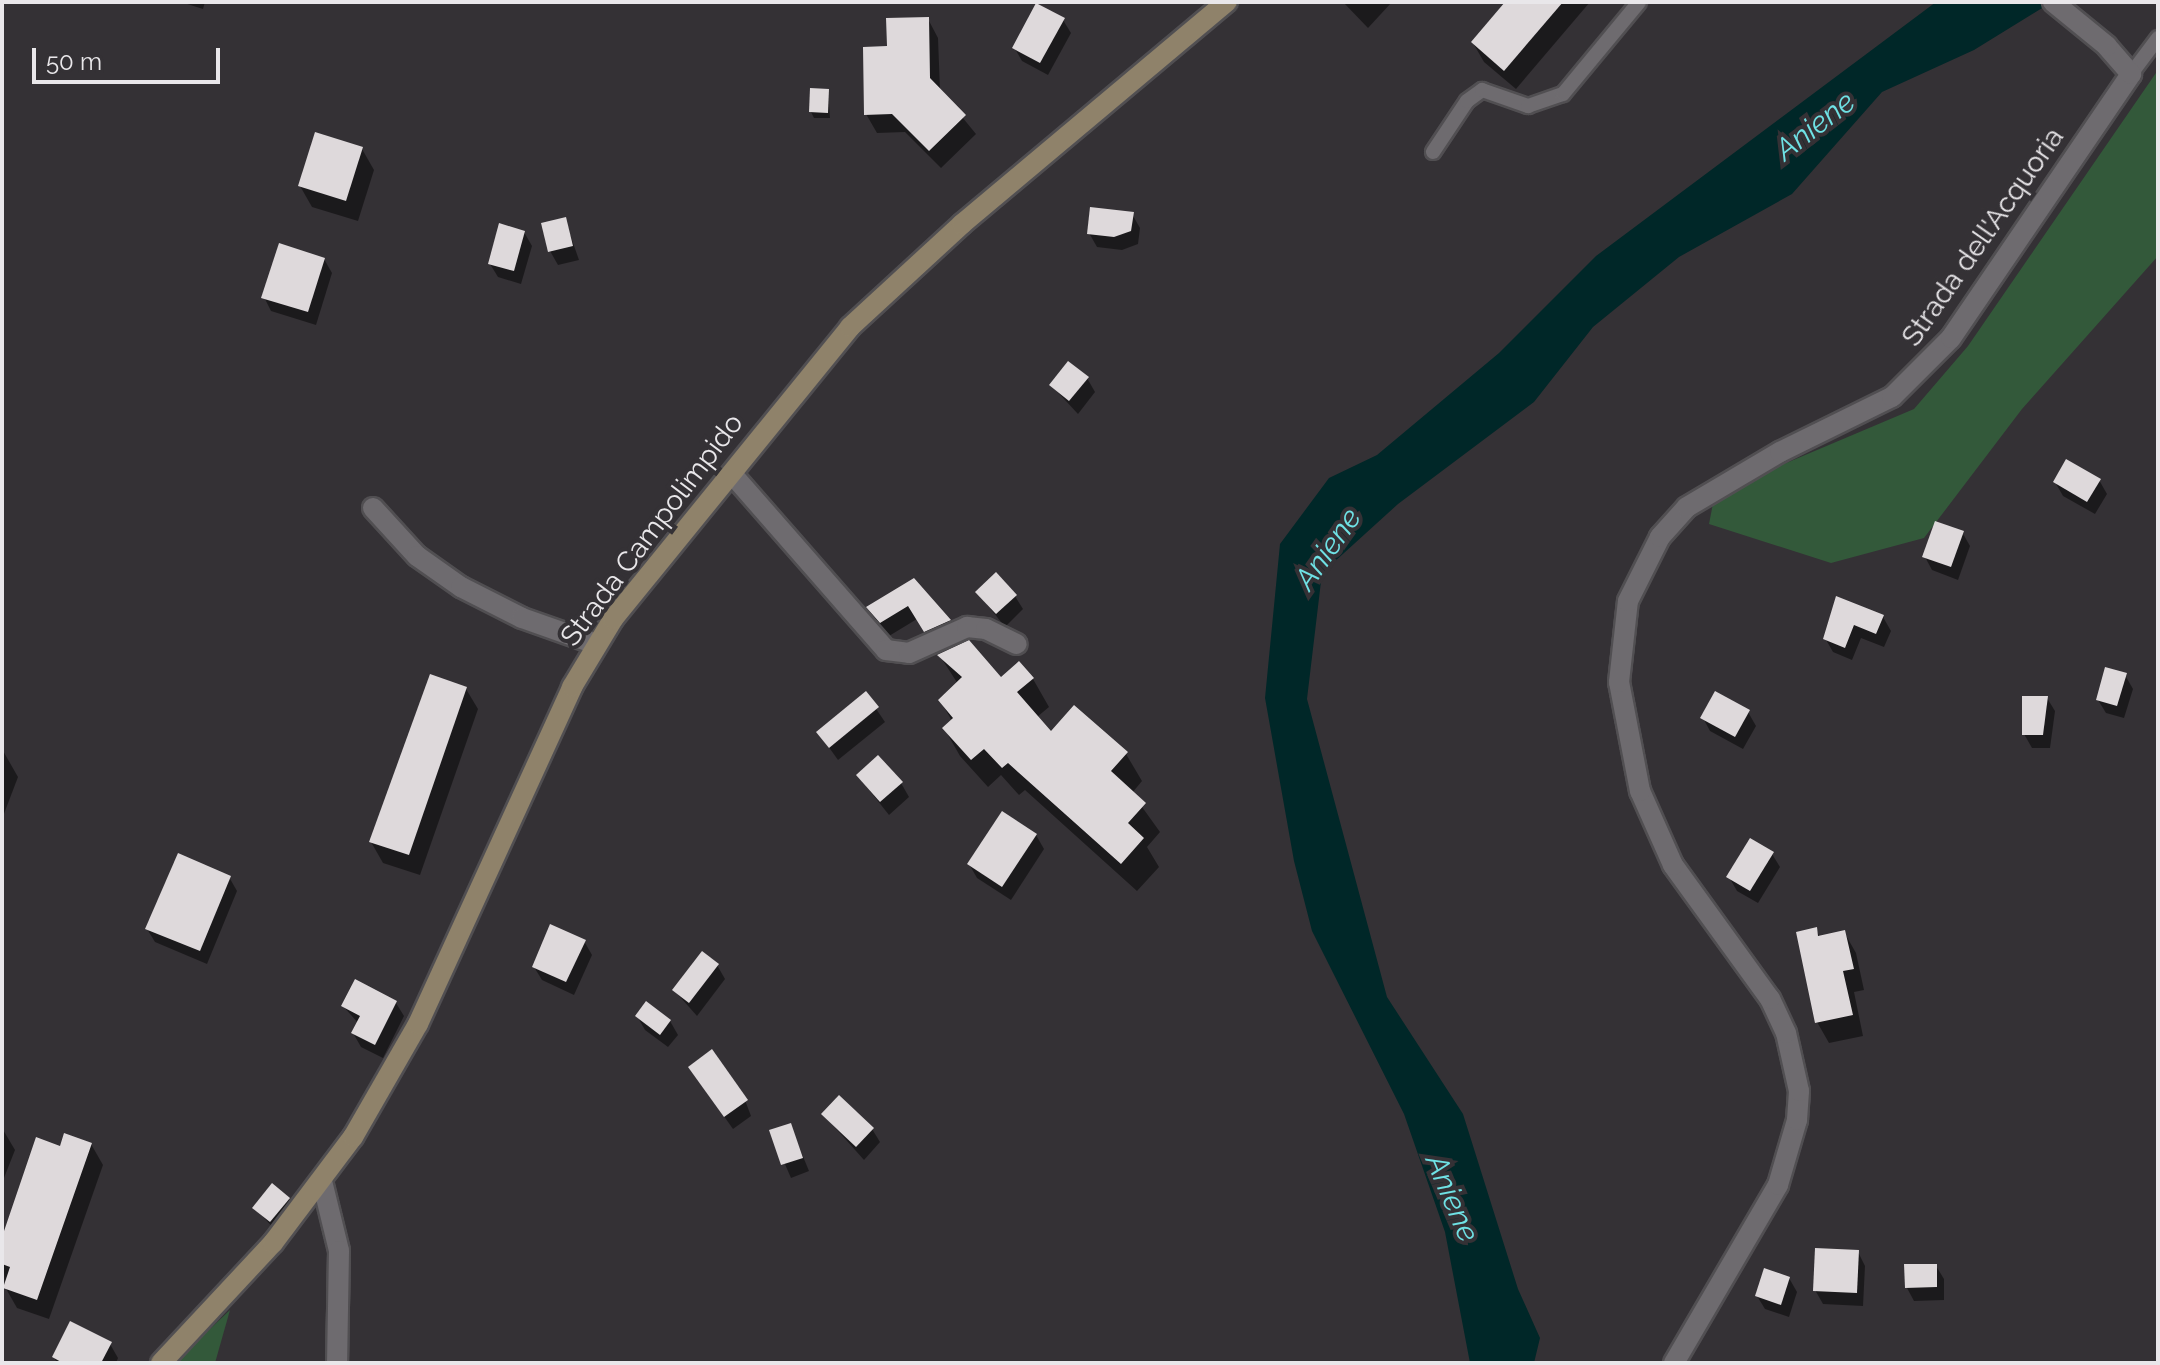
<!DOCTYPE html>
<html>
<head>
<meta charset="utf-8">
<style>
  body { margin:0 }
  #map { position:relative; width:2160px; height:1365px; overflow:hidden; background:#343135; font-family:Raleway,sans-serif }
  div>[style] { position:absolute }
  .green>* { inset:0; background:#33593a }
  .water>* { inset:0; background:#002728 }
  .shadow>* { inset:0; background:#0007 }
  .building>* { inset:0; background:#ded9db }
  .roads { filter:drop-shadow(2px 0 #514f52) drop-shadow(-2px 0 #514f52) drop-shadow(0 2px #514f52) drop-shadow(0 -2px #514f52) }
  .lane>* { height:14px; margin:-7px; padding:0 7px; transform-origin:7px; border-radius:7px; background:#6e6b6f }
  .street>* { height:20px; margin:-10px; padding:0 10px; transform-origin:10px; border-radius:10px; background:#6e6b6f }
  .secondary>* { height:20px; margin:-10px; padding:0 10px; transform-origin:10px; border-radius:10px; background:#8f826a }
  span { translate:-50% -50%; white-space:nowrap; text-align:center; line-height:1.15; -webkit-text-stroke:8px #343135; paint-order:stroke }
  .street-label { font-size:28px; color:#e9e7ea }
  .water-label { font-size:30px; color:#6fe2e5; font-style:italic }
  .frame { position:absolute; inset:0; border:4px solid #e9e7ea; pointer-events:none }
  .scale { position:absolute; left:32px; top:48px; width:188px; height:36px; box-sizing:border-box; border:4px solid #e9e7ea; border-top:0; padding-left:10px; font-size:24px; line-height:28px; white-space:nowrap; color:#e9e7ea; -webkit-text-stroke:6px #343135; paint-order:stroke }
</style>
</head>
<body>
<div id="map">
  <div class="green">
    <div style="clip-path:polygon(2158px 70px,2158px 256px,2022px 409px,1924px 538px,1831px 563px,1709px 524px,1715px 493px,1914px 409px,1968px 346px)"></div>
    <div style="clip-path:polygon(230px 1310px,215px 1363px,174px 1363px)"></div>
  </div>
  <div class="water">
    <div style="clip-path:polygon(1936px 2px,2052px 2px,1974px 50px,1882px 92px,1792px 194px,1679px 257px,1593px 327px,1534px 402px,1398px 504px,1322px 573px,1307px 699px,1387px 997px,1463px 1114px,1518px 1289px,1540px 1338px,1534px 1363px,1470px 1363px,1445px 1232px,1404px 1114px,1312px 931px,1294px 861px,1265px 698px,1280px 544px,1329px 478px,1377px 455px,1499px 353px,1596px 256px)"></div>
  </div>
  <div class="shadow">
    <div style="clip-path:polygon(181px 2px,205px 2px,203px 9px)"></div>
    <div style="clip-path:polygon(1343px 2px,1392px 2px,1368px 28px)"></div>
    <div style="clip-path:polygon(1508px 2px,1590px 2px,1516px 89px,1484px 62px,1473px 43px)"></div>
    <div style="clip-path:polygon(928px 19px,938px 38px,940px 90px,976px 134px,941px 168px,905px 132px,877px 133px,866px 114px)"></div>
    <div style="clip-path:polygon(1063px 20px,1071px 33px,1048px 75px,1022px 61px,1014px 47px)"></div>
    <div style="clip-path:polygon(828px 91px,830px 118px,814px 118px,811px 112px)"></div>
    <div style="clip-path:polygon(362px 149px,374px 170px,358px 221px,312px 207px,300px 186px)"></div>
    <div style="clip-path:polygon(1132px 214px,1140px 228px,1138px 244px,1122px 250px,1097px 247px,1089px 233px)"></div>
    <div style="clip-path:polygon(565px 220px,579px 260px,558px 265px,550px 251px)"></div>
    <div style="clip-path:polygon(524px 232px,532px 246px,521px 284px,498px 277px,490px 264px)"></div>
    <div style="clip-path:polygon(324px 259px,332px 273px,316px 325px,271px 311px,264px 297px)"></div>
    <div style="clip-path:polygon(1087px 378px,1095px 392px,1078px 414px,1051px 385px)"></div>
    <div style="clip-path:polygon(2099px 480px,2107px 494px,2095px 514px,2063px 496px,2055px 482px)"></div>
    <div style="clip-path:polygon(1962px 532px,1970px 546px,1958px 580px,1932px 570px,1925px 557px)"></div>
    <div style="clip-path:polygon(913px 580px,949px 621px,957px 634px,933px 645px,917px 619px,889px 636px,876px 621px,868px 608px)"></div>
    <div style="clip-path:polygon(978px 593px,1015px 596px,1023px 609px,1005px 627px)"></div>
    <div style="clip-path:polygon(1837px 598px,1883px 617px,1891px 631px,1884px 647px,1861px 638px,1852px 660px,1833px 652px,1825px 638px)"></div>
    <div style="clip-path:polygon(940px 656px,1000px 680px,1033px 679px,1049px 707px,1037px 717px,1051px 734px,1126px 754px,1142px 781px,1132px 793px,1160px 832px,1147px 847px,1159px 867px,1137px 891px,1025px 790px,1019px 795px,1001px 775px,988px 787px,960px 756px,944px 728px,952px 721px,940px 700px,958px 684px)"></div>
    <div style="clip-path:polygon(2125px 675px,2133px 689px,2124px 718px,2106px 713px,2098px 700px)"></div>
    <div style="clip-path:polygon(466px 689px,478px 709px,420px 875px,383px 863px,371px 842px)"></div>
    <div style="clip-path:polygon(866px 694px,885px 722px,838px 760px,818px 732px)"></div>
    <div style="clip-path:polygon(2047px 698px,2055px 711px,2050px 748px,2032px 748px,2024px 734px)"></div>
    <div style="clip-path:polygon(1748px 712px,1756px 726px,1743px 749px,1710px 731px,1703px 718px)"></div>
    <div style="clip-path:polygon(2px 749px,18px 777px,2px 819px)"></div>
    <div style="clip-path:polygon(858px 776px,901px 783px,909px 797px,889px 815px)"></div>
    <div style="clip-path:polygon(1036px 835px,1044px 849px,1011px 900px,977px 878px,969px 864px)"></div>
    <div style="clip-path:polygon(1772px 854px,1780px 867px,1758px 903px,1737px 891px,1729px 877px)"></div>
    <div style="clip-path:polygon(229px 877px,237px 891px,207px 964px,155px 942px,147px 929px)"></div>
    <div style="clip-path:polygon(1816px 930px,1820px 937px,1844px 932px,1856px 953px,1864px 990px,1854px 992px,1863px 1036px,1829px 1043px,1817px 1022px)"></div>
    <div style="clip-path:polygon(584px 941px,592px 955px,574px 995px,542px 980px,534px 967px)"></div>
    <div style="clip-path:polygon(717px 965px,725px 979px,697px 1016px,674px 990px)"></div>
    <div style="clip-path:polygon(396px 1003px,404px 1016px,383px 1058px,361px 1047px,353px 1033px,359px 1024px,343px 1006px)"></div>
    <div style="clip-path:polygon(637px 1016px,670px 1021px,678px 1035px,668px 1047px,645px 1030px)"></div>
    <div style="clip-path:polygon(699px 1081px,743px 1095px,751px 1116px,733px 1129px)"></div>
    <div style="clip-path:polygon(823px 1114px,872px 1129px,880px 1142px,864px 1160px)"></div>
    <div style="clip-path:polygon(790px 1125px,809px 1171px,791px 1178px,771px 1132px)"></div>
    <div style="clip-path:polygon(2px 1128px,15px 1150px,2px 1183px)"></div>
    <div style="clip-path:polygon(91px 1144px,103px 1165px,49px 1319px,17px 1308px,5px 1287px,2px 1242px,61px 1148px)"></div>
    <div style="clip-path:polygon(289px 1199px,297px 1212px,279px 1234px,255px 1208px)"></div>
    <div style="clip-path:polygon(1858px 1252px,1865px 1266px,1863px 1306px,1823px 1304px,1815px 1290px)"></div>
    <div style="clip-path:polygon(1936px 1266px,1944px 1279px,1944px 1300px,1914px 1301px,1907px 1288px)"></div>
    <div style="clip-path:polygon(1789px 1278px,1797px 1292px,1789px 1317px,1765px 1309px,1757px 1296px)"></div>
    <div style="clip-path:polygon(110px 1344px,118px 1358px,116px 1363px,57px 1363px,54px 1357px)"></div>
  </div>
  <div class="building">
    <div style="clip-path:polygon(1505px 2px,1563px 2px,1504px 71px,1471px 42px)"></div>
    <div style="clip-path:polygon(1036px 3px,1065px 18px,1040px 63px,1012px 48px)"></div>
    <div style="clip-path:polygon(929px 17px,930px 78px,966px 115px,929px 151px,892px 114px,864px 115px,863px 47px,887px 46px,886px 18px)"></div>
    <div style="clip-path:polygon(810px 88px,829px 89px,828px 113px,809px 112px)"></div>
    <div style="clip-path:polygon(315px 132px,363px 147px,346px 201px,298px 186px)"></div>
    <div style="clip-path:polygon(1090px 207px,1134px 212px,1131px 231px,1114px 237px,1087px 234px)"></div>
    <div style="clip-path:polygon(566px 217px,573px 246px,548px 252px,541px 223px)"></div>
    <div style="clip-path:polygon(499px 223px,525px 231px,514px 271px,488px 264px)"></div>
    <div style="clip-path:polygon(279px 243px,325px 258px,308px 312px,261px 298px)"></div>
    <div style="clip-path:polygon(1068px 361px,1089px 377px,1069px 401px,1049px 385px)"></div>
    <div style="clip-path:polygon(2066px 459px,2101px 479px,2087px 502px,2053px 482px)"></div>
    <div style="clip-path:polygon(1935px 521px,1964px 531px,1951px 567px,1922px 557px)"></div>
    <div style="clip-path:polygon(996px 572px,1017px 595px,996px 614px,975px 592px)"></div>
    <div style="clip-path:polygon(914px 578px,951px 620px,924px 632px,908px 606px,880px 623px,866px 607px)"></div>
    <div style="clip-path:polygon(1836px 596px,1884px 615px,1876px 634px,1854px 625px,1845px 648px,1823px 639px)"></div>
    <div style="clip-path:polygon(969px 640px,1001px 677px,1019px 661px,1034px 678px,1017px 692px,1051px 731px,1074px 705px,1128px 752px,1111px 771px,1146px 803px,1128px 823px,1144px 838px,1121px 864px,1008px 763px,1002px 768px,984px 749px,971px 760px,942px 728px,953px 718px,938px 700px,962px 677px,937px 655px)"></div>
    <div style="clip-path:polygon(2105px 667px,2127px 673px,2117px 706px,2096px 700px)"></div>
    <div style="clip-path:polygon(430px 674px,467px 687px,409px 855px,369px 842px)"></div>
    <div style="clip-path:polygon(866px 691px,879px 707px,829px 748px,816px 732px)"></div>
    <div style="clip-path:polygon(1715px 691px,1750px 710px,1735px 737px,1700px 718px)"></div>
    <div style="clip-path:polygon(2022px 696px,2048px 696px,2043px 735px,2022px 735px)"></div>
    <div style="clip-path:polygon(878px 755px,903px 782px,880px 802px,856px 775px)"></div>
    <div style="clip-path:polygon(1002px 811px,1037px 834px,1002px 887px,967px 864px)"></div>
    <div style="clip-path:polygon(1750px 838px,1774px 852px,1750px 891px,1726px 877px)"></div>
    <div style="clip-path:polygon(178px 853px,231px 876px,200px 951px,145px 929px)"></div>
    <div style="clip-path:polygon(550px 924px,586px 940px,566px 982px,532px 967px)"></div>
    <div style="clip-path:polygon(1817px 927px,1818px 936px,1845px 930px,1854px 969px,1843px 971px,1853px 1015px,1815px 1023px,1796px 932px)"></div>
    <div style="clip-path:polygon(702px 951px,719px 964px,689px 1003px,672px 990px)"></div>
    <div style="clip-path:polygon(355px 979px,397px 1001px,375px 1045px,351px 1033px,360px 1016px,341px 1006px)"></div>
    <div style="clip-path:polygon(646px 1001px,671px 1020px,660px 1035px,635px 1016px)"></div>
    <div style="clip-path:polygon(712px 1049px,748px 1100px,724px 1117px,688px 1067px)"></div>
    <div style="clip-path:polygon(839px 1095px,874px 1128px,856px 1147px,821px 1114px)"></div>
    <div style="clip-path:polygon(791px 1123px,803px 1158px,781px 1165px,769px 1130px)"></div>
    <div style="clip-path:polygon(64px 1133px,92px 1143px,37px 1300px,3px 1288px,10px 1267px,2px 1264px,2px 1237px,36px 1137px,60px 1146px)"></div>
    <div style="clip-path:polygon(272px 1183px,290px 1198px,270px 1222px,252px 1208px)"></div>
    <div style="clip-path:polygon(1815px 1248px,1859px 1250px,1857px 1293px,1813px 1291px)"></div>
    <div style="clip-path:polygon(1904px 1264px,1937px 1264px,1937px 1287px,1905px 1288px)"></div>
    <div style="clip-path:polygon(1764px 1268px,1790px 1277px,1781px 1305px,1755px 1296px)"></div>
    <div style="clip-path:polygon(70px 1321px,112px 1342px,101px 1363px,63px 1363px,52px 1357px)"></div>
  </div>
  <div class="roads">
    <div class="lane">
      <div style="left:2131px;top:74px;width:45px;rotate:-53.1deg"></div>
      <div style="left:1433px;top:152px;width:61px;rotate:-56.3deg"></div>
      <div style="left:1467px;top:101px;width:19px;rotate:-36deg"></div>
      <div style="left:1482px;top:90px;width:49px;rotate:19.2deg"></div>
      <div style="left:1528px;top:106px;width:37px;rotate:-19deg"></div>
      <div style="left:1563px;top:94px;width:119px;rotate:-50.4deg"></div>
    </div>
    <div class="street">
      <div style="left:732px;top:474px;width:234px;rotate:48.8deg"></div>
      <div style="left:886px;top:650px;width:23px;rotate:7deg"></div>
      <div style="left:909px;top:653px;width:64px;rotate:-24.1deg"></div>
      <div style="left:967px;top:627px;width:19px;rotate:6deg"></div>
      <div style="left:986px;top:629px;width:34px;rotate:26deg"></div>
      <div style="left:373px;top:508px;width:65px;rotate:47.5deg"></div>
      <div style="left:417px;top:556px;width:54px;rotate:35.2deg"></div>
      <div style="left:461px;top:587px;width:68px;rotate:26.9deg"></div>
      <div style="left:522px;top:618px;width:78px;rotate:19.4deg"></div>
      <div style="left:322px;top:1181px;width:72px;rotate:76.3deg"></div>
      <div style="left:339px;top:1251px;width:112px;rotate:91deg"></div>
      <div style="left:1674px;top:1363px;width:206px;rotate:-59.7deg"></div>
      <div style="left:1778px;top:1185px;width:68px;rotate:-73.7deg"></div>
      <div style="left:1797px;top:1120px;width:29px;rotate:-86deg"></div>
      <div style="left:1799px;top:1091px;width:59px;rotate:-102.6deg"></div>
      <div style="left:1786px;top:1033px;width:38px;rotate:-115deg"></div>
      <div style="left:1770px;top:999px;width:165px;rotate:-125.9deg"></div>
      <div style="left:1673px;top:865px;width:81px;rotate:-114deg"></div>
      <div style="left:1640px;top:791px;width:111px;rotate:-100.9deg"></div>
      <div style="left:1619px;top:682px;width:81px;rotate:-83.7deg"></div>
      <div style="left:1628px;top:601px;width:72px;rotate:-63.4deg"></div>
      <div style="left:1660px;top:537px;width:40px;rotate:-48deg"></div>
      <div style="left:1687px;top:507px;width:108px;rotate:-30.6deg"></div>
      <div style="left:1780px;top:452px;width:125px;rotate:-26.2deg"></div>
      <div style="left:1892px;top:397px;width:83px;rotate:-45deg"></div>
      <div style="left:1951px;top:338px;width:320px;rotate:-55.7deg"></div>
      <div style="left:2131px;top:74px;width:37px;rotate:-131deg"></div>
      <div style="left:2107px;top:46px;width:70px;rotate:-140.8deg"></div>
    </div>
    <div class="secondary">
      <div style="left:161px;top:1363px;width:164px;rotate:-47deg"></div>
      <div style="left:273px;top:1243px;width:133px;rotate:-53deg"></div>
      <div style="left:353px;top:1137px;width:130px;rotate:-60.1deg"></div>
      <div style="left:418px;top:1024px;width:371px;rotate:-65.4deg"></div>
      <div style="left:572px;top:687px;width:79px;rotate:-58.9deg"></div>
      <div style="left:613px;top:619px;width:376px;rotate:-50.9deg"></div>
      <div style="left:850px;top:327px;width:152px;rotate:-42.6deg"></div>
      <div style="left:962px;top:224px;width:346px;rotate:-40deg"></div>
    </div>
  </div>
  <div class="street-label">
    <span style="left:1983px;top:237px;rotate:-55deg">Strada dell'Acquoria</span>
    <span style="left:652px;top:530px;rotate:-53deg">Strada Campolimpido</span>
  </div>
  <div class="water-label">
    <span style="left:1815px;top:126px;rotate:-38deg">Aniene</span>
    <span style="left:1328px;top:549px;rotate:-55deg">Aniene</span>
    <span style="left:1452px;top:1198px;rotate:67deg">Aniene</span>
  </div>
  <div class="frame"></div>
  <div class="scale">50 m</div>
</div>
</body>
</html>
